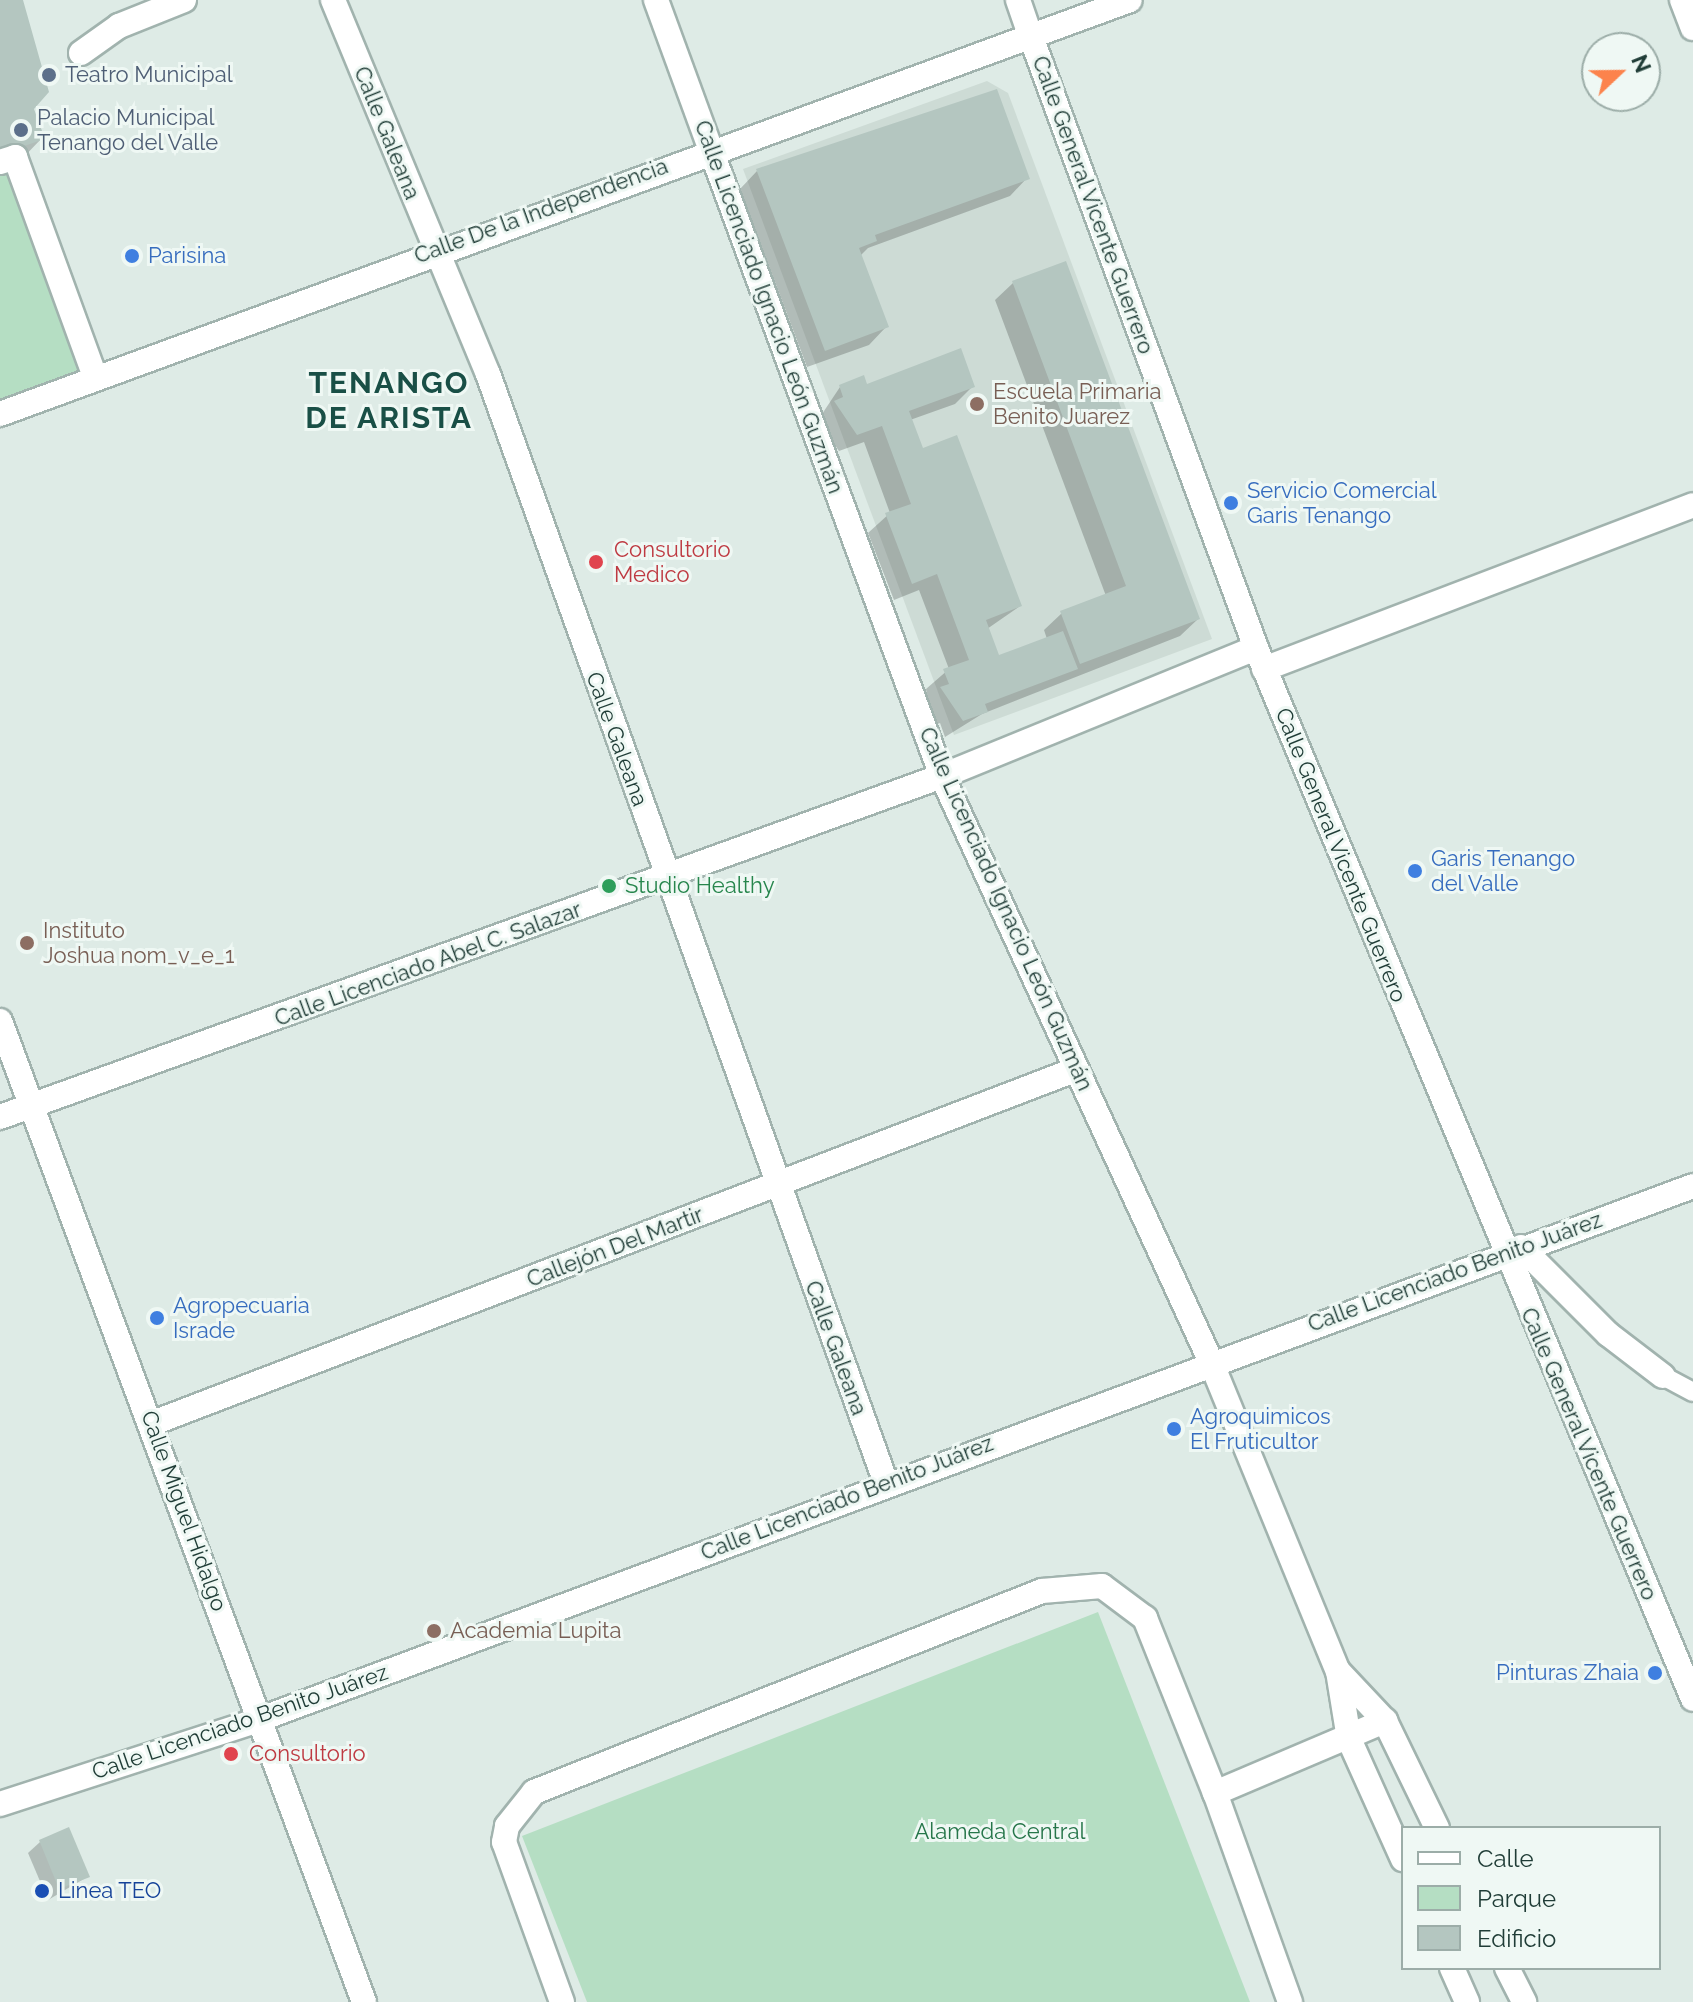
<!DOCTYPE html>
<html>
<head>
<meta charset="utf-8">
<style>
  body { margin:0 }
  #map { position:relative; width:1693px; height:2002px; overflow:hidden; background:#deebe6; font-family:Raleway,sans-serif }
  div>[style] { position:absolute }
  .built>* { inset:0; background:#cddbd5 }
  .green>* { inset:0; background:#b5dec3 }
  .shadow>* { inset:0; background:#0003 }
  .building>* { inset:0; background:#b4c6c0 }
  .roads { filter:drop-shadow(2px 0 #a1b3ae) drop-shadow(-2px 0 #a1b3ae) drop-shadow(0 2px #a1b3ae) drop-shadow(0 -2px #a1b3ae) }
  .lane>* { height:18px; margin:-9px; padding:0 9px; transform-origin:9px; border-radius:9px; background:#fff }
  .street>* { height:24px; margin:-12px; padding:0 12px; transform-origin:12px; border-radius:12px; background:#fff }
  .secondary>* { height:24px; margin:-12px; padding:0 12px; transform-origin:12px; border-radius:12px; background:#fff }
  .dots>* { width:22px; height:22px; translate:-50% -50%; box-sizing:border-box; border:4px solid #eff8f4; border-radius:50% }
  span { translate:-50% -50%; white-space:nowrap; text-align:center; line-height:1.15; -webkit-text-stroke:6px #eff8f4; paint-order:stroke }
  .service-label { font-size:22px; color:#4e5e75 }
  .left { translate:0 -50%; text-align:left }
  .street-label { font-size:22px; color:#1f3c36 }
  .shop-label { font-size:22px; color:#366cbe }
  .right { translate:-100% -50%; text-align:right }
  .education-label { font-size:22px; color:#785e54 }
  .health-label { font-size:22px; color:#be3a42 }
  .leisure-label { font-size:22px; color:#27864d }
  .park-label { font-size:22px; color:#26764a }
  .transit-label { font-size:22px; color:#164399 }
  .district-label { font-size:30px; color:#194f46; font-weight:700; letter-spacing:2px }
  .legend { position:absolute; left:1401px; top:1826px; width:260px; height:144px; box-sizing:border-box; background:#eff8f4; border:2px solid #9cada8; margin:0; padding:10px 14px; list-style:none; font-size:24px; color:#1f3c36 }
  .legend li { display:flex; align-items:center; gap:16px; height:40px }
  .legend b { width:40px; border:2px solid #9cada8 }
  .north { position:absolute; left:1581px; top:32px; width:80px; height:80px; box-sizing:border-box; background:#eff8f4; border:2px solid #9cada8; border-radius:50%; rotate:68deg; font-size:22px; font-weight:700; line-height:32px; text-align:center; color:#1f3c36 }
  .north::after { content:''; display:block; margin:auto; width:28px; height:36px; background:#fc834c; clip-path:polygon(50% 0,100% 100%,50% 72%,0 100%) }
</style>
</head>
<body>
<div id="map">
  <div class="built">
    <div style="clip-path:polygon(987px 81px,1008px 93px,1212px 639px,954px 735px,743px 169px)"></div>
  </div>
  <div class="green">
    <div style="clip-path:polygon(11px 166px,85px 370px,0 401px,0 170px)"></div>
    <div style="clip-path:polygon(1098px 1612px,1250px 2002px,587px 2002px,522px 1836px)"></div>
  </div>
  <div class="shadow">
    <div style="clip-path:polygon(0 0,21px 0,23px 115px,42px 138px,19px 162px)"></div>
    <div style="clip-path:polygon(757px 171px,1027px 178px,1010px 196px,868px 248px,860px 256px,886px 327px,869px 345px,807px 367px,740px 189px)"></div>
    <div style="clip-path:polygon(1013px 283px,1198px 619px,1180px 636px,982px 714px,945px 737px,940px 723px,932px 726px,926px 689px,949px 669px,919px 590px,894px 600px,868px 533px,890px 513px,864px 442px,839px 451px,818px 420px,840px 387px,973px 386px,955px 404px,910px 420px,922px 451px,1020px 606px,987px 629px,998px 658px,1047px 639px,1044px 630px,1062px 613px,1106px 596px,995px 300px)"></div>
    <div style="clip-path:polygon(40px 1842px,87px 1877px,48px 1900px,28px 1853px)"></div>
  </div>
  <div class="building">
    <div style="clip-path:polygon(0 0,23px 0,49px 92px,34px 109px,45px 139px,0 154px)"></div>
    <div style="clip-path:polygon(997px 89px,1030px 179px,875px 235px,877px 241px,859px 248px,889px 327px,825px 351px,756px 169px)"></div>
    <div style="clip-path:polygon(1066px 261px,1200px 619px,1080px 664px,1060px 611px,1126px 586px,1012px 281px)"></div>
    <div style="clip-path:polygon(961px 348px,975px 387px,909px 411px,923px 448px,957px 435px,1022px 606px,986px 620px,999px 655px,1063px 631px,1078px 669px,985px 704px,988px 712px,963px 721px,940px 687px,949px 684px,943px 669px,969px 660px,937px 574px,912px 584px,885px 513px,911px 504px,882px 426px,857px 435px,834px 401px,843px 397px,839px 385px,864px 375px,867px 384px)"></div>
    <div style="clip-path:polygon(69px 1827px,90px 1877px,59px 1889px,39px 1840px)"></div>
  </div>
  <div class="roads">
    <div class="lane">
      <div style="left:1663px;top:1376px;width:34px;rotate:28deg"></div>
    </div>
    <div class="street">
      <div style="left:333px;top:0;width:405px;rotate:67.5deg"></div>
      <div style="left:488px;top:374px;width:1178px;rotate:70.26deg"></div>
      <div style="left:656px;top:0;width:160px;rotate:69.9deg"></div>
      <div style="left:1018px;top:0;width:36px;rotate:71deg"></div>
      <div style="left:1682px;top:0;width:30px;rotate:69deg"></div>
      <div style="left:81px;top:53px;width:47px;rotate:-35.4deg"></div>
      <div style="left:119px;top:26px;width:70px;rotate:-21.8deg"></div>
      <div style="left:0;top:162px;width:16px;rotate:-18deg"></div>
      <div style="left:15px;top:157px;width:234px;rotate:70deg"></div>
      <div style="left:1264px;top:669px;width:459px;rotate:-20.9deg"></div>
      <div style="left:0;top:1117px;width:1002px;rotate:-19.9deg"></div>
      <div style="left:942px;top:776px;width:339px;rotate:-22.2deg"></div>
      <div style="left:1521px;top:1247px;width:123px;rotate:45deg"></div>
      <div style="left:1608px;top:1334px;width:69px;rotate:37.4deg"></div>
      <div style="left:153px;top:1423px;width:989px;rotate:-20.96deg"></div>
      <div style="left:0;top:1804px;width:271px;rotate:-18deg"></div>
      <div style="left:258px;top:1720px;width:1531px;rotate:-20.41deg"></div>
      <div style="left:562px;top:2002px;width:170px;rotate:-109.9deg"></div>
      <div style="left:504px;top:1842px;width:16px;rotate:-79deg"></div>
      <div style="left:507px;top:1826px;width:43px;rotate:-51.5deg"></div>
      <div style="left:534px;top:1792px;width:546px;rotate:-21.59deg"></div>
      <div style="left:1042px;top:1591px;width:60px;rotate:-4.8deg"></div>
      <div style="left:1102px;top:1586px;width:54px;rotate:36.7deg"></div>
      <div style="left:1145px;top:1618px;width:188px;rotate:68.2deg"></div>
      <div style="left:1290px;top:2002px;width:222px;rotate:-109.7deg"></div>
      <div style="left:1215px;top:1793px;width:185px;rotate:-23deg"></div>
    </div>
    <div class="secondary">
      <div style="left:1030px;top:34px;width:654px;rotate:69.79deg"></div>
      <div style="left:1256px;top:648px;width:1138px;rotate:67.42deg"></div>
      <div style="left:711px;top:150px;width:667px;rotate:69.75deg"></div>
      <div style="left:942px;top:776px;width:645px;rotate:65.34deg"></div>
      <div style="left:1211px;top:1362px;width:334px;rotate:67.7deg"></div>
      <div style="left:1338px;top:1671px;width:69px;rotate:80.8deg"></div>
      <div style="left:1349px;top:1739px;width:132px;rotate:65.8deg"></div>
      <div style="left:0;top:414px;width:1203px;rotate:-20.12deg"></div>
      <div style="left:0;top:1021px;width:1046px;rotate:69.64deg"></div>
      <div style="left:1338px;top:1671px;width:69px;rotate:46.8deg"></div>
      <div style="left:1385px;top:1721px;width:119px;rotate:64.1deg"></div>
      <div style="left:1452px;top:1968px;width:37px;rotate:66deg"></div>
      <div style="left:1507px;top:1968px;width:38px;rotate:63deg"></div>
    </div>
  </div>
  <div class="dots">
    <div style="left:49px;top:75px;background:#5c6f8a"></div>
    <div style="left:21px;top:130px;background:#5c6f8a"></div>
    <div style="left:132px;top:256px;background:#3f7fe0"></div>
    <div style="left:977px;top:404px;background:#8d6e63"></div>
    <div style="left:1231px;top:503px;background:#3f7fe0"></div>
    <div style="left:596px;top:562px;background:#e0444e"></div>
    <div style="left:1415px;top:871px;background:#3f7fe0"></div>
    <div style="left:609px;top:886px;background:#2e9e5b"></div>
    <div style="left:27px;top:943px;background:#8d6e63"></div>
    <div style="left:157px;top:1318px;background:#3f7fe0"></div>
    <div style="left:1174px;top:1429px;background:#3f7fe0"></div>
    <div style="left:434px;top:1631px;background:#8d6e63"></div>
    <div style="left:1655px;top:1673px;background:#3f7fe0"></div>
    <div style="left:231px;top:1754px;background:#e0444e"></div>
    <div style="left:42px;top:1891px;background:#1a4fb4"></div>
  </div>
  <div class="service-label">
    <span class="left" style="left:65px;top:75px">Teatro Municipal</span>
    <span class="left" style="left:37px;top:130px">Palacio Municipal<br>Tenango del Valle</span>
  </div>
  <div class="street-label">
    <span style="left:387px;top:133px;rotate:68deg">Calle Galeana</span>
    <span style="left:1093px;top:205px;rotate:70deg">Calle General Vicente Guerrero</span>
    <span style="left:541px;top:211px;rotate:-20deg">Calle De la Independencia</span>
    <span style="left:769px;top:307px;rotate:70deg">Calle Licenciado Ignacio León Guzmán</span>
    <span style="left:617px;top:739px;rotate:70deg">Calle Galeana</span>
    <span style="left:1341px;top:855px;rotate:68deg">Calle General Vicente Guerrero</span>
    <span style="left:1006px;top:909px;rotate:66deg">Calle Licenciado Ignacio León Guzmán</span>
    <span style="left:428px;top:964px;rotate:-20deg">Calle Licenciado Abel C. Salazar</span>
    <span style="left:615px;top:1247px;rotate:-21deg">Callejón Del Martir</span>
    <span style="left:1455px;top:1272px;rotate:-20deg">Calle Licenciado Benito Juárez</span>
    <span style="left:836px;top:1348px;rotate:70deg">Calle Galeana</span>
    <span style="left:1589px;top:1454px;rotate:67deg">Calle General Vicente Guerrero</span>
    <span style="left:847px;top:1498px;rotate:-21deg">Calle Licenciado Benito Juárez</span>
    <span style="left:184px;top:1511px;rotate:70deg">Calle Miguel Hidalgo</span>
    <span style="left:240px;top:1722px;rotate:-19deg">Calle Licenciado Benito Juárez</span>
  </div>
  <div class="shop-label">
    <span class="left" style="left:148px;top:256px">Parisina</span>
    <span class="left" style="left:1247px;top:503px">Servicio Comercial<br>Garis Tenango</span>
    <span class="left" style="left:1431px;top:871px">Garis Tenango<br>del Valle</span>
    <span class="left" style="left:173px;top:1318px">Agropecuaria<br>Israde</span>
    <span class="left" style="left:1190px;top:1429px">Agroquimicos<br>El Fruticultor</span>
    <span class="right" style="left:1639px;top:1673px">Pinturas Zhaia</span>
  </div>
  <div class="education-label">
    <span class="left" style="left:993px;top:404px">Escuela Primaria<br>Benito Juarez</span>
    <span class="left" style="left:43px;top:943px">Instituto<br>Joshua nom_v_e_1</span>
    <span class="left" style="left:450px;top:1631px">Academia Lupita</span>
  </div>
  <div class="health-label">
    <span class="left" style="left:614px;top:562px">Consultorio<br>Medico</span>
    <span class="left" style="left:249px;top:1754px">Consultorio</span>
  </div>
  <div class="leisure-label">
    <span class="left" style="left:625px;top:886px">Studio Healthy</span>
  </div>
  <div class="park-label">
    <span style="left:1000px;top:1832px">Alameda Central</span>
  </div>
  <div class="transit-label">
    <span class="left" style="left:58px;top:1891px">Linea TEO</span>
  </div>
  <div class="district-label">
    <span style="left:389px;top:400px">TENANGO<br>DE ARISTA</span>
  </div>
  <ul class="legend">
  <li><b style="height:10px;background:#fff"></b>Calle</li>
  <li><b style="height:22px;background:#b5dec3"></b>Parque</li>
  <li><b style="height:22px;background:#b4c6c0"></b>Edificio</li>
  </ul>
  <div class="north">N</div>
</div>
</body>
</html>
